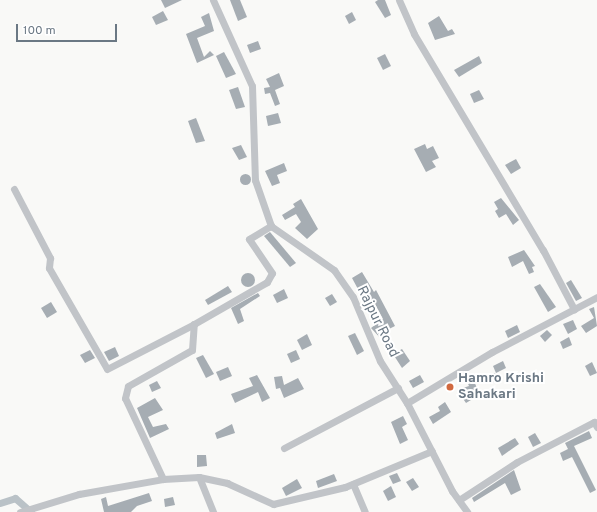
<!DOCTYPE html>
<html>
<head>
<meta charset="utf-8">
<style>
  body { margin:0 }
  #map { position:relative; width:597px; height:512px; overflow:hidden; background:#f9f9f7; font-family:Overpass,sans-serif }
  div>[style] { position:absolute }
  .canal>* { height:7px; margin:-3.5px; padding:0 3.5px; transform-origin:3.5px; border-radius:3.5px; background:#bac2c7 }
  .building>* { inset:0; background:#a6adb3 }
  .round { border-radius:50% }
  .minor>* { height:7px; margin:-3.5px; padding:0 3.5px; transform-origin:3.5px; border-radius:3.5px; background:#c1c4c8 }
  .dots>* { width:11px; height:11px; translate:-50% -50%; box-sizing:border-box; border:2px solid #fff; border-radius:50% }
  span { translate:-50% -50%; white-space:nowrap; text-align:center; line-height:1.15; -webkit-text-stroke:4px #fff; paint-order:stroke }
  .street-label { font-size:14px; color:#6b7884 }
  .poi-label { font-size:14px; color:#6b7884; font-weight:700 }
  .left { translate:0 -50%; text-align:left }
  .scale { position:absolute; left:16px; top:24px; width:101px; height:18px; box-sizing:border-box; border:2px solid #6b7884; border-top:0; padding-left:5px; font-size:12px; line-height:14px; white-space:nowrap; color:#6b7884; -webkit-text-stroke:3px #fff; paint-order:stroke }
</style>
</head>
<body>
<div id="map">
  <div class="canal">
    <div style="left:0;top:503px;width:16px;rotate:-18deg"></div>
    <div style="left:15px;top:498px;width:21px;rotate:41deg"></div>
  </div>
  <div class="building">
    <div style="clip-path:polygon(161px 0,182px 0,165px 8px)"></div>
    <div style="clip-path:polygon(230px 0,240px 0,247px 17px,238px 21px)"></div>
    <div style="clip-path:polygon(378px 0,385px 0,391px 15px,385px 18px,375px 2px)"></div>
    <div style="clip-path:polygon(163px 11px,168px 20px,156px 25px,152px 17px)"></div>
    <div style="clip-path:polygon(352px 12px,356px 20px,349px 24px,345px 16px)"></div>
    <div style="clip-path:polygon(209px 13px,214px 31px,197px 38px,204px 57px,210px 51px,214px 55px,197px 63px,186px 34px,205px 26px,201px 17px)"></div>
    <div style="clip-path:polygon(439px 16px,448px 31px,452px 29px,455px 34px,435px 40px,428px 23px)"></div>
    <div style="clip-path:polygon(258px 41px,261px 49px,250px 53px,247px 45px)"></div>
    <div style="clip-path:polygon(224px 52px,236px 74px,226px 78px,216px 56px)"></div>
    <div style="clip-path:polygon(385px 54px,391px 66px,383px 70px,377px 58px)"></div>
    <div style="clip-path:polygon(479px 56px,482px 63px,459px 77px,454px 70px)"></div>
    <div style="clip-path:polygon(279px 73px,284px 86px,275px 90px,280px 104px,275px 106px,270px 93px,265px 94px,264px 88px,270px 87px,266px 79px)"></div>
    <div style="clip-path:polygon(238px 87px,245px 107px,236px 109px,229px 90px)"></div>
    <div style="clip-path:polygon(479px 90px,484px 99px,474px 103px,470px 94px)"></div>
    <div style="clip-path:polygon(278px 113px,281px 123px,268px 126px,266px 116px)"></div>
    <div style="clip-path:polygon(196px 118px,205px 141px,196px 143px,188px 121px)"></div>
    <div style="clip-path:polygon(425px 144px,427px 149px,433px 146px,439px 158px,432px 161px,436px 167px,426px 172px,414px 149px)"></div>
    <div style="clip-path:polygon(241px 145px,247px 157px,239px 160px,232px 148px)"></div>
    <div style="clip-path:polygon(516px 159px,521px 168px,511px 174px,505px 165px)"></div>
    <div style="clip-path:polygon(284px 163px,287px 171px,277px 175px,280px 183px,272px 186px,265px 171px)"></div>
    <div class="round" style="left:239.5px;top:173.5px;width:11px;height:11px"></div>
    <div style="clip-path:polygon(501px 198px,519px 220px,513px 225px,506px 214px,499px 218px,495px 211px,498px 209px,494px 202px)"></div>
    <div style="clip-path:polygon(301px 199px,318px 229px,307px 239px,295px 228px,301px 222px,296px 214px,285px 220px,282px 215px,295px 207px,293px 204px)"></div>
    <div style="clip-path:polygon(270px 232px,296px 263px,290px 267px,264px 236px)"></div>
    <div style="clip-path:polygon(524px 250px,535px 266px,532px 267px,534px 272px,529px 274px,523px 261px,512px 267px,508px 257px)"></div>
    <div style="clip-path:polygon(362px 272px,374px 292px,376px 290px,395px 326px,385px 331px,388px 339px,383px 341px,371px 328px,383px 319px,373px 300px,366px 304px,352px 278px)"></div>
    <div class="round" style="left:241px;top:273px;width:14px;height:14px"></div>
    <div style="clip-path:polygon(571px 280px,582px 298px,576px 301px,566px 283px)"></div>
    <div style="clip-path:polygon(540px 284px,556px 307px,548px 312px,534px 287px)"></div>
    <div style="clip-path:polygon(228px 286px,232px 292px,208px 305px,205px 300px)"></div>
    <div style="clip-path:polygon(284px 289px,288px 298px,277px 303px,273px 295px)"></div>
    <div style="clip-path:polygon(258px 293px,260px 296px,240px 309px,244px 321px,238px 324px,231px 308px)"></div>
    <div style="clip-path:polygon(332px 294px,337px 302px,330px 306px,325px 298px)"></div>
    <div style="clip-path:polygon(51px 302px,57px 312px,47px 318px,41px 308px)"></div>
    <div style="clip-path:polygon(594px 307px,597px 326px,586px 333px,581px 326px,594px 318px,589px 309px)"></div>
    <div style="clip-path:polygon(573px 320px,577px 329px,568px 334px,563px 324px)"></div>
    <div style="clip-path:polygon(517px 325px,520px 332px,508px 338px,505px 331px)"></div>
    <div style="clip-path:polygon(547px 330px,552px 335px,545px 342px,540px 336px)"></div>
    <div style="clip-path:polygon(355px 333px,364px 351px,357px 355px,348px 336px)"></div>
    <div style="clip-path:polygon(307px 334px,312px 345px,302px 350px,297px 340px)"></div>
    <div style="clip-path:polygon(569px 337px,572px 345px,563px 349px,560px 342px)"></div>
    <div style="clip-path:polygon(115px 347px,119px 356px,109px 361px,104px 352px)"></div>
    <div style="clip-path:polygon(402px 349px,410px 361px,402px 368px,393px 354px)"></div>
    <div style="clip-path:polygon(90px 350px,95px 358px,85px 363px,80px 355px)"></div>
    <div style="clip-path:polygon(296px 350px,300px 359px,291px 363px,287px 354px)"></div>
    <div style="clip-path:polygon(203px 355px,214px 374px,206px 378px,196px 358px)"></div>
    <div style="clip-path:polygon(503px 361px,506px 368px,496px 373px,493px 366px)"></div>
    <div style="clip-path:polygon(592px 362px,597px 373px,590px 376px,585px 366px)"></div>
    <div style="clip-path:polygon(228px 367px,232px 376px,220px 381px,216px 372px)"></div>
    <div style="clip-path:polygon(495px 373px,498px 380px,489px 384px,486px 377px)"></div>
    <div style="clip-path:polygon(257px 375px,270px 398px,262px 402px,258px 392px,235px 403px,231px 394px,253px 386px,249px 378px)"></div>
    <div style="clip-path:polygon(420px 375px,424px 382px,413px 388px,409px 381px)"></div>
    <div style="clip-path:polygon(471px 375px,478px 390px,468px 394px,471px 400px,466px 403px,457px 390px,469px 386px,465px 377px)"></div>
    <div style="clip-path:polygon(282px 376px,284px 385px,298px 378px,304px 389px,284px 398px,280px 388px,276px 389px,274px 377px)"></div>
    <div style="clip-path:polygon(157px 381px,161px 388px,152px 392px,149px 385px)"></div>
    <div style="clip-path:polygon(155px 398px,163px 410px,148px 417px,153px 427px,166px 424px,169px 429px,150px 438px,137px 408px)"></div>
    <div style="clip-path:polygon(445px 402px,451px 412px,433px 424px,429px 417px,440px 411px,438px 407px)"></div>
    <div style="clip-path:polygon(403px 416px,407px 424px,402px 427px,408px 440px,400px 444px,391px 422px)"></div>
    <div style="clip-path:polygon(232px 424px,235px 433px,217px 439px,215px 433px)"></div>
    <div style="clip-path:polygon(589px 431px,592px 438px,574px 446px,596px 490px,590px 493px,572px 457px,563px 461px,560px 453px,568px 449px,565px 443px)"></div>
    <div style="clip-path:polygon(535px 433px,541px 443px,533px 447px,528px 437px)"></div>
    <div style="clip-path:polygon(515px 438px,519px 444px,502px 456px,498px 448px)"></div>
    <div style="clip-path:polygon(197px 455px,206px 455px,207px 466px,197px 467px)"></div>
    <div style="clip-path:polygon(514px 470px,521px 490px,511px 495px,505px 483px,474px 502px,472px 498px)"></div>
    <div style="clip-path:polygon(397px 473px,401px 481px,393px 484px,389px 476px)"></div>
    <div style="clip-path:polygon(334px 474px,337px 481px,318px 488px,316px 481px)"></div>
    <div style="clip-path:polygon(413px 478px,419px 487px,412px 491px,406px 482px)"></div>
    <div style="clip-path:polygon(297px 479px,302px 488px,286px 496px,282px 488px)"></div>
    <div style="clip-path:polygon(391px 486px,396px 497px,388px 501px,383px 491px)"></div>
    <div style="clip-path:polygon(149px 493px,152px 501px,137px 506px,131px 512px,104px 512px,101px 499px,106px 497px,108px 506px)"></div>
    <div style="clip-path:polygon(173px 497px,175px 505px,165px 507px,164px 499px)"></div>
  </div>
  <div class="minor">
    <div style="left:213px;top:0;width:94px;rotate:65.6deg"></div>
    <div style="left:252px;top:86px;width:94px;rotate:88.2deg"></div>
    <div style="left:255px;top:180px;width:49px;rotate:70.8deg"></div>
    <div style="left:271px;top:226px;width:77px;rotate:34.9deg"></div>
    <div style="left:334px;top:270px;width:33px;rotate:55deg"></div>
    <div style="left:353px;top:297px;width:69px;rotate:67.1deg"></div>
    <div style="left:380px;top:361px;width:50px;rotate:57.3deg"></div>
    <div style="left:407px;top:403px;width:99px;rotate:62.9deg"></div>
    <div style="left:452px;top:491px;width:26px;rotate:54deg"></div>
    <div style="left:399px;top:0;width:37px;rotate:66deg"></div>
    <div style="left:414px;top:34px;width:252px;rotate:59.2deg"></div>
    <div style="left:543px;top:250px;width:67px;rotate:62.3deg"></div>
    <div style="left:14px;top:189px;width:78px;rotate:62.4deg"></div>
    <div style="left:50px;top:258px;width:10px;rotate:96deg"></div>
    <div style="left:49px;top:268px;width:116px;rotate:60.1deg"></div>
    <div style="left:107px;top:369px;width:98px;rotate:-27.3deg"></div>
    <div style="left:407px;top:403px;width:99px;rotate:-31deg"></div>
    <div style="left:492px;top:352px;width:119px;rotate:-27.6deg"></div>
    <div style="left:284px;top:448px;width:129px;rotate:-27.8deg"></div>
    <div style="left:199px;top:477px;width:38px;rotate:68deg"></div>
    <div style="left:163px;top:479px;width:89px;rotate:-115.1deg"></div>
    <div style="left:125px;top:398px;width:12px;rotate:-76deg"></div>
    <div style="left:128px;top:386px;width:73px;rotate:-29.4deg"></div>
    <div style="left:192px;top:350px;width:26px;rotate:-86deg"></div>
    <div style="left:194px;top:324px;width:84px;rotate:-29.9deg"></div>
    <div style="left:267px;top:282px;width:10px;rotate:-61deg"></div>
    <div style="left:272px;top:273px;width:41px;rotate:-124.1deg"></div>
    <div style="left:249px;top:239px;width:26px;rotate:-31deg"></div>
    <div style="left:353px;top:484px;width:30px;rotate:67deg"></div>
    <div style="left:459px;top:500px;width:69px;rotate:-33.2deg"></div>
    <div style="left:517px;top:462px;width:87px;rotate:-27.5deg"></div>
    <div style="left:594px;top:422px;width:6px;rotate:59deg"></div>
    <div style="left:20px;top:512px;width:62px;rotate:-17deg"></div>
    <div style="left:79px;top:494px;width:85px;rotate:-10.1deg"></div>
    <div style="left:163px;top:479px;width:36px;rotate:-3deg"></div>
    <div style="left:199px;top:477px;width:29px;rotate:12deg"></div>
    <div style="left:227px;top:483px;width:51px;rotate:24.5deg"></div>
    <div style="left:273px;top:504px;width:74px;rotate:-13.3deg"></div>
    <div style="left:345px;top:487px;width:94px;rotate:-22.5deg"></div>
  </div>
  <div class="dots">
    <div style="left:450px;top:387px;background:#d1693f"></div>
  </div>
  <div class="street-label">
    <span style="left:377px;top:322px;rotate:64deg">Rajpur Road</span>
  </div>
  <div class="poi-label">
    <span class="left" style="left:458px;top:387px">Hamro Krishi<br>Sahakari</span>
  </div>
  <div class="scale">100 m</div>
</div>
</body>
</html>
